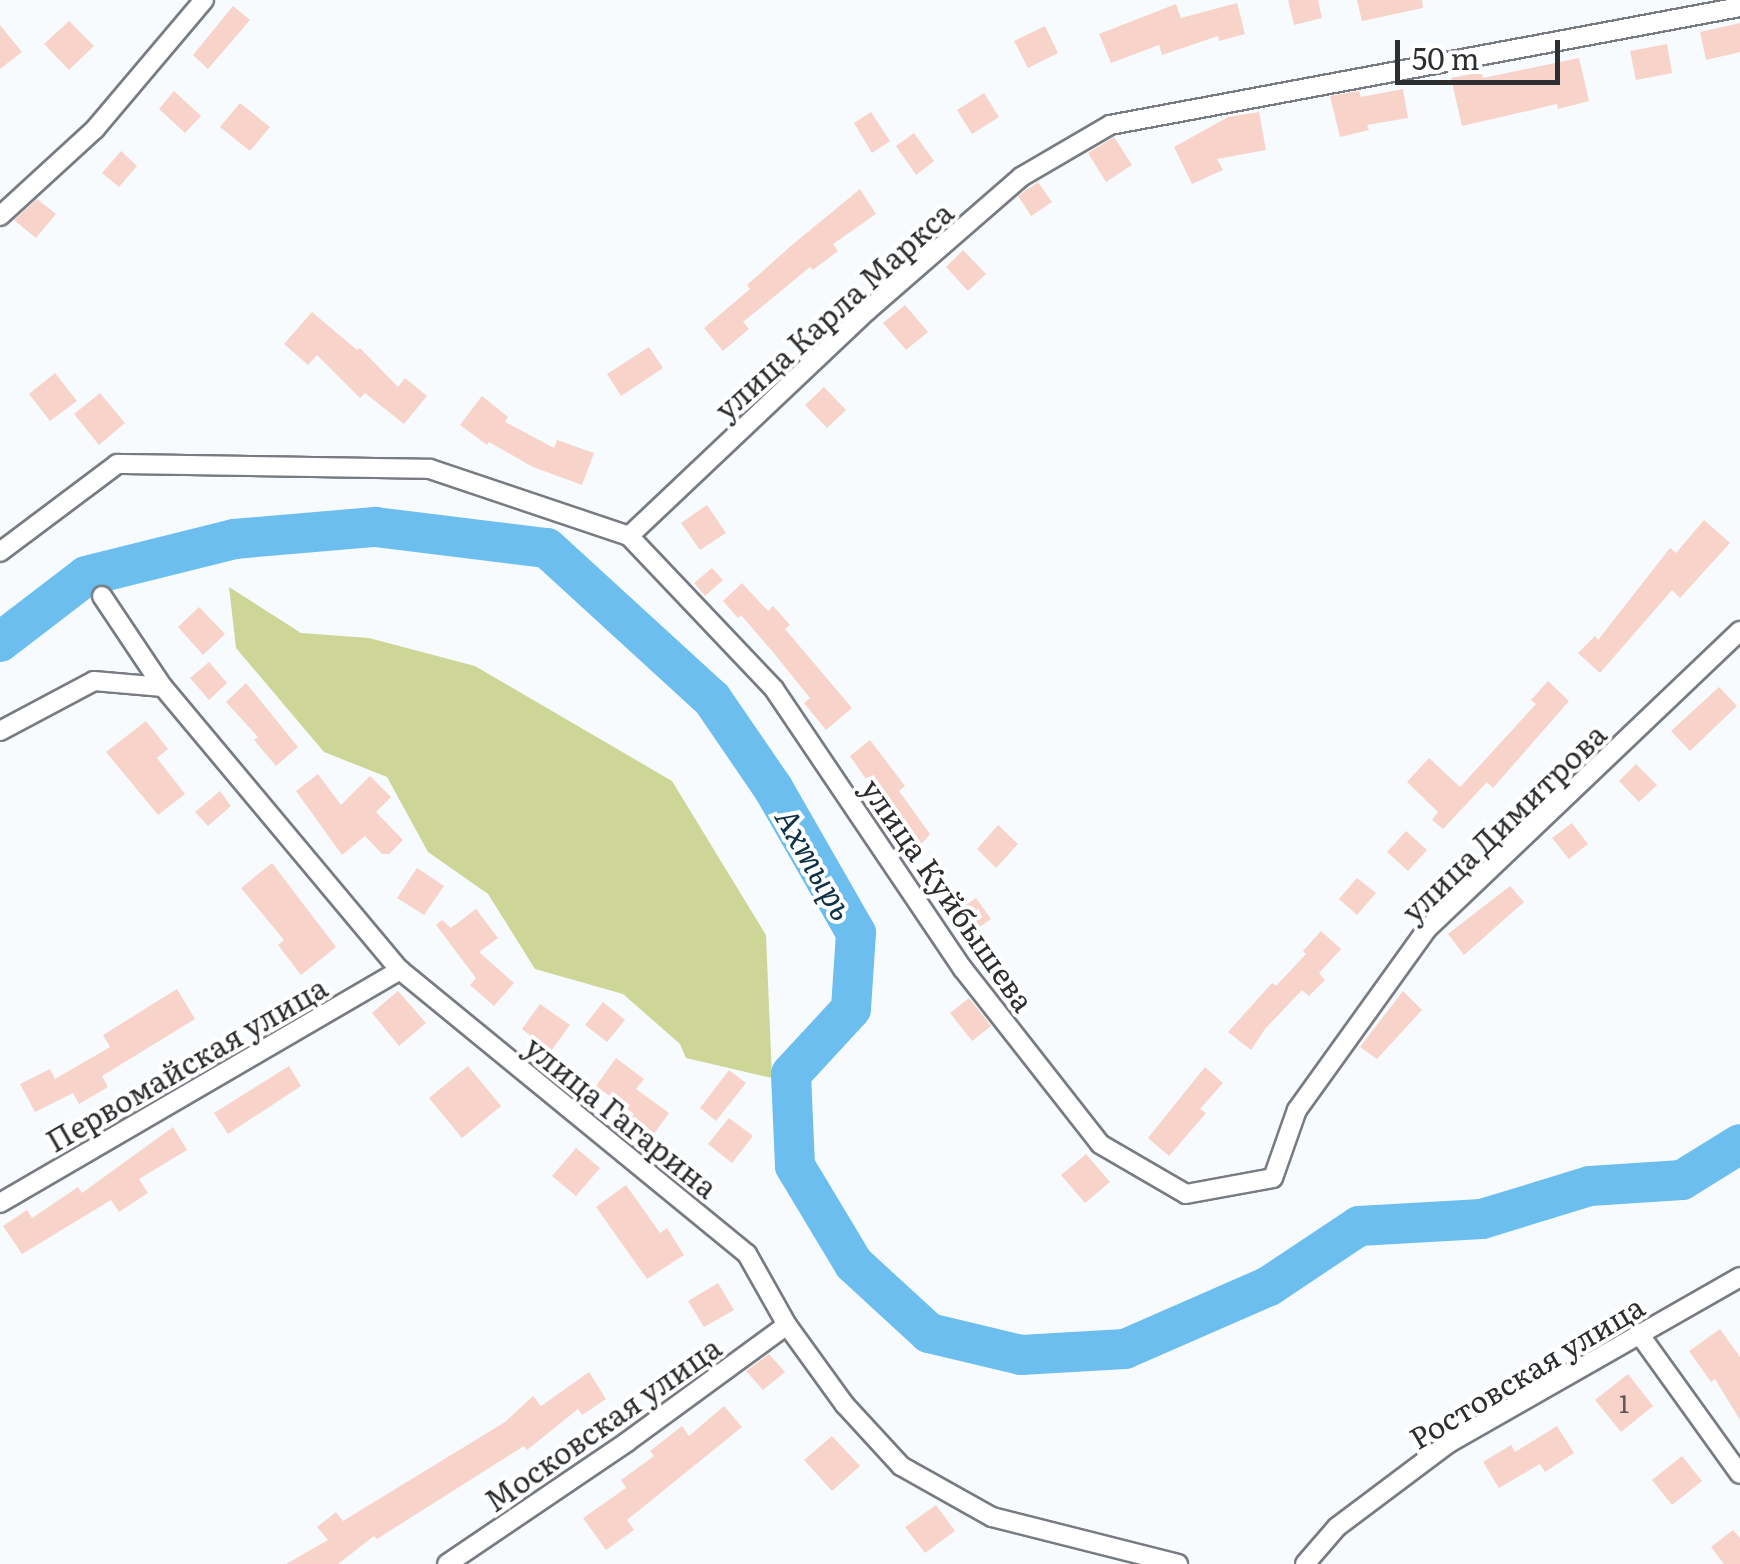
<!DOCTYPE html>
<html>
<head>
<meta charset="utf-8">
<style>
  body { margin:0 }
  #map { position:relative; width:1740px; height:1564px; overflow:hidden; background:#f8fbfe; font-family:Literata,serif }
  div>[style] { position:absolute }
  .green>* { inset:0; background:#cdd697 }
  .river>* { height:40px; margin:-20px; padding:0 20px; transform-origin:20px; border-radius:20px; background:#6cbeef }
  .building>* { inset:0; background:#f7d3ca }
  .roads { filter:drop-shadow(2px 0 #787c82) drop-shadow(-2px 0 #787c82) drop-shadow(0 2px #787c82) drop-shadow(0 -2px #787c82) }
  .street>* { height:18px; margin:-9px; padding:0 9px; transform-origin:9px; border-radius:9px; background:#fff }
  span { translate:-50% -50%; white-space:nowrap; text-align:center; line-height:1.15; -webkit-text-stroke:8px #fff; paint-order:stroke }
  .number-label { font-size:25px; color:#5f5756 }
  .number-label span { -webkit-text-stroke-width:0 }
  .street-label { font-size:30px; color:#2c2e30 }
  .water-label { font-size:32px; color:#0e3347; font-style:italic }
  .scale { position:absolute; left:1395px; top:40px; width:165px; height:45px; box-sizing:border-box; border:5px solid #2c2e30; border-top:0; padding-left:12px; font-size:30px; line-height:35px; white-space:nowrap; color:#2c2e30; -webkit-text-stroke:8px #fff; paint-order:stroke }
</style>
</head>
<body>
<div id="map">
  <div class="green">
    <div style="clip-path:polygon(229px 587px,301px 633px,369px 638px,475px 666px,672px 781px,766px 935px,772px 1078px,686px 1058px,680px 1044px,623px 994px,535px 969px,488px 894px,428px 852px,387px 777px,324px 752px,236px 648px)"></div>
  </div>
  <div class="river">
    <div style="left:0;top:642px;width:108px;rotate:-37.5deg"></div>
    <div style="left:86px;top:576px;width:153px;rotate:-14deg"></div>
    <div style="left:234px;top:539px;width:142px;rotate:-4.9deg"></div>
    <div style="left:375px;top:527px;width:173px;rotate:7deg"></div>
    <div style="left:547px;top:548px;width:224px;rotate:42.5deg"></div>
    <div style="left:712px;top:699px;width:108px;rotate:55.6deg"></div>
    <div style="left:773px;top:788px;width:167px;rotate:60.2deg"></div>
    <div style="left:856px;top:933px;width:76px;rotate:93.8deg"></div>
    <div style="left:851px;top:1009px;width:88px;rotate:132.7deg"></div>
    <div style="left:791px;top:1074px;width:92px;rotate:87.5deg"></div>
    <div style="left:795px;top:1166px;width:114px;rotate:59deg"></div>
    <div style="left:854px;top:1264px;width:102px;rotate:42.6deg"></div>
    <div style="left:929px;top:1333px;width:95px;rotate:13.4deg"></div>
    <div style="left:1021px;top:1355px;width:104px;rotate:-3.3deg"></div>
    <div style="left:1125px;top:1349px;width:157px;rotate:-23.6deg"></div>
    <div style="left:1269px;top:1286px;width:108px;rotate:-33.7deg"></div>
    <div style="left:1359px;top:1226px;width:123px;rotate:-3.3deg"></div>
    <div style="left:1482px;top:1219px;width:113px;rotate:-17deg"></div>
    <div style="left:1590px;top:1186px;width:92px;rotate:-3.7deg"></div>
    <div style="left:1682px;top:1180px;width:68px;rotate:-31.8deg"></div>
  </div>
  <div class="building">
    <div style="clip-path:polygon(1288px 0,1318px 0,1322px 18px,1294px 25px)"></div>
    <div style="clip-path:polygon(1357px 0,1422px 0,1423px 8px,1362px 21px)"></div>
    <div style="clip-path:polygon(1237px 3px,1245px 34px,1219px 41px,1218px 36px,1162px 55px,1159px 45px,1111px 63px,1099px 34px,1176px 4px,1181px 18px)"></div>
    <div style="clip-path:polygon(233px 6px,250px 20px,208px 69px,193px 55px)"></div>
    <div style="clip-path:polygon(69px 21px,94px 46px,69px 70px,44px 44px)"></div>
    <div style="clip-path:polygon(1740px 23px,1740px 52px,1706px 60px,1700px 32px)"></div>
    <div style="clip-path:polygon(0 25px,22px 52px,0 69px)"></div>
    <div style="clip-path:polygon(1045px 26px,1058px 53px,1028px 68px,1014px 41px)"></div>
    <div style="clip-path:polygon(1667px 44px,1672px 73px,1636px 80px,1630px 51px)"></div>
    <div style="clip-path:polygon(1579px 58px,1589px 101px,1558px 109px,1557px 104px,1462px 126px,1451px 78px,1482px 72px,1483px 78px)"></div>
    <div style="clip-path:polygon(1403px 89px,1408px 118px,1367px 125px,1369px 130px,1340px 137px,1330px 96px,1359px 91px,1361px 97px)"></div>
    <div style="clip-path:polygon(174px 91px,201px 116px,185px 133px,159px 109px)"></div>
    <div style="clip-path:polygon(984px 93px,999px 117px,972px 134px,957px 110px)"></div>
    <div style="clip-path:polygon(240px 103px,270px 127px,250px 151px,220px 127px)"></div>
    <div style="clip-path:polygon(871px 112px,890px 141px,872px 153px,854px 123px)"></div>
    <div style="clip-path:polygon(1259px 112px,1266px 150px,1217px 159px,1223px 170px,1192px 184px,1174px 147px,1228px 117px)"></div>
    <div style="clip-path:polygon(914px 133px,934px 161px,916px 175px,896px 146px)"></div>
    <div style="clip-path:polygon(1114px 137px,1132px 165px,1106px 182px,1088px 153px)"></div>
    <div style="clip-path:polygon(121px 151px,137px 166px,119px 187px,102px 173px)"></div>
    <div style="clip-path:polygon(1038px 182px,1052px 202px,1031px 216px,1018px 196px)"></div>
    <div style="clip-path:polygon(860px 189px,876px 214px,833px 244px,838px 251px,813px 270px,810px 267px,743px 322px,749px 329px,723px 351px,704px 328px,750px 289px,747px 285px,792px 245px)"></div>
    <div style="clip-path:polygon(37px 199px,56px 214px,36px 238px,14px 220px)"></div>
    <div style="clip-path:polygon(963px 250px,986px 274px,968px 291px,946px 267px)"></div>
    <div style="clip-path:polygon(905px 305px,928px 332px,906px 350px,883px 323px)"></div>
    <div style="clip-path:polygon(312px 312px,357px 350px,360px 348px,398px 387px,405px 378px,427px 396px,404px 424px,365px 393px,360px 398px,317px 355px,308px 365px,284px 344px)"></div>
    <div style="clip-path:polygon(649px 347px,663px 368px,621px 396px,607px 374px)"></div>
    <div style="clip-path:polygon(55px 373px,77px 401px,50px 421px,29px 394px)"></div>
    <div style="clip-path:polygon(824px 387px,846px 410px,827px 428px,805px 405px)"></div>
    <div style="clip-path:polygon(100px 393px,125px 423px,99px 445px,74px 414px)"></div>
    <div style="clip-path:polygon(482px 396px,508px 417px,505px 422px,554px 448px,557px 440px,594px 453px,582px 485px,533px 467px,489px 442px,487px 445px,460px 425px)"></div>
    <div style="clip-path:polygon(707px 505px,726px 533px,700px 550px,681px 523px)"></div>
    <div style="clip-path:polygon(1704px 520px,1730px 543px,1680px 598px,1672px 590px,1600px 673px,1578px 653px,1595px 636px,1598px 640px,1670px 548px,1676px 553px)"></div>
    <div style="clip-path:polygon(712px 568px,723px 580px,705px 596px,694px 583px)"></div>
    <div style="clip-path:polygon(742px 583px,768px 611px,773px 606px,790px 625px,785px 629px,852px 708px,826px 730px,804px 703px,810px 698px,772px 651px,741px 615px,738px 618px,723px 601px)"></div>
    <div style="clip-path:polygon(199px 607px,225px 634px,203px 655px,178px 627px)"></div>
    <div style="clip-path:polygon(209px 662px,227px 683px,209px 700px,190px 678px)"></div>
    <div style="clip-path:polygon(1548px 681px,1569px 701px,1493px 788px,1487px 782px,1443px 829px,1432px 820px,1438px 812px,1407px 782px,1429px 758px,1460px 787px,1536px 704px,1531px 700px)"></div>
    <div style="clip-path:polygon(246px 683px,298px 747px,276px 766px,254px 740px,258px 737px,226px 702px)"></div>
    <div style="clip-path:polygon(1719px 687px,1737px 706px,1690px 751px,1671px 731px)"></div>
    <div style="clip-path:polygon(146px 721px,168px 749px,157px 758px,185px 794px,158px 815px,106px 752px)"></div>
    <div style="clip-path:polygon(870px 740px,905px 786px,899px 791px,930px 834px,916px 851px,890px 827px,895px 821px,850px 756px)"></div>
    <div style="clip-path:polygon(1636px 764px,1657px 785px,1639px 802px,1619px 781px)"></div>
    <div style="clip-path:polygon(318px 774px,341px 805px,370px 776px,391px 797px,376px 812px,403px 840px,389px 854px,382px 854px,365px 836px,342px 855px,296px 791px)"></div>
    <div style="clip-path:polygon(220px 791px,231px 806px,208px 826px,195px 812px)"></div>
    <div style="clip-path:polygon(1572px 823px,1588px 844px,1569px 859px,1552px 838px)"></div>
    <div style="clip-path:polygon(998px 825px,1018px 844px,996px 868px,977px 849px)"></div>
    <div style="clip-path:polygon(1406px 831px,1427px 850px,1408px 871px,1387px 852px)"></div>
    <div style="clip-path:polygon(272px 863px,336px 947px,301px 975px,278px 945px,284px 940px,241px 888px)"></div>
    <div style="clip-path:polygon(417px 868px,444px 886px,424px 915px,397px 898px)"></div>
    <div style="clip-path:polygon(1357px 878px,1376px 893px,1357px 915px,1339px 899px)"></div>
    <div style="clip-path:polygon(1510px 886px,1524px 902px,1464px 955px,1448px 934px)"></div>
    <div style="clip-path:polygon(976px 898px,991px 919px,968px 935px,953px 914px)"></div>
    <div style="clip-path:polygon(476px 909px,498px 938px,479px 952px,514px 983px,494px 1006px,470px 985px,476px 978px,436px 925px,442px 920px,451px 928px)"></div>
    <div style="clip-path:polygon(1321px 931px,1341px 949px,1319px 973px,1325px 980px,1309px 996px,1302px 990px,1265px 1029px,1251px 1050px,1228px 1032px,1272px 983px,1276px 986px,1306px 954px,1303px 951px)"></div>
    <div style="clip-path:polygon(177px 989px,195px 1019px,102px 1076px,108px 1087px,79px 1104px,73px 1093px,35px 1112px,20px 1084px,50px 1069px,55px 1079px,110px 1047px,103px 1035px)"></div>
    <div style="clip-path:polygon(398px 991px,426px 1023px,399px 1046px,372px 1013px)"></div>
    <div style="clip-path:polygon(1403px 991px,1422px 1010px,1377px 1059px,1360px 1047px)"></div>
    <div style="clip-path:polygon(969px 998px,991px 1026px,972px 1041px,950px 1013px)"></div>
    <div style="clip-path:polygon(603px 1002px,625px 1020px,607px 1042px,585px 1025px)"></div>
    <div style="clip-path:polygon(540px 1004px,570px 1025px,551px 1051px,522px 1029px)"></div>
    <div style="clip-path:polygon(616px 1058px,644px 1079px,636px 1089px,669px 1113px,651px 1138px,629px 1121px,634px 1114px,596px 1086px)"></div>
    <div style="clip-path:polygon(289px 1066px,301px 1086px,228px 1134px,214px 1113px)"></div>
    <div style="clip-path:polygon(468px 1066px,501px 1106px,462px 1138px,429px 1098px)"></div>
    <div style="clip-path:polygon(1205px 1067px,1223px 1083px,1200px 1109px,1206px 1113px,1169px 1156px,1148px 1138px)"></div>
    <div style="clip-path:polygon(729px 1070px,746px 1083px,716px 1121px,700px 1108px)"></div>
    <div style="clip-path:polygon(729px 1118px,753px 1136px,732px 1163px,708px 1144px)"></div>
    <div style="clip-path:polygon(173px 1127px,187px 1150px,139px 1179px,148px 1193px,119px 1212px,111px 1200px,22px 1254px,3px 1226px,27px 1210px,32px 1218px,78px 1187px,82px 1193px)"></div>
    <div style="clip-path:polygon(576px 1148px,600px 1168px,576px 1196px,552px 1176px)"></div>
    <div style="clip-path:polygon(1086px 1154px,1110px 1182px,1085px 1203px,1061px 1175px)"></div>
    <div style="clip-path:polygon(626px 1185px,660px 1233px,667px 1228px,684px 1255px,647px 1279px,596px 1207px)"></div>
    <div style="clip-path:polygon(718px 1283px,734px 1310px,704px 1327px,688px 1301px)"></div>
    <div style="clip-path:polygon(1720px 1329px,1740px 1357px,1740px 1420px,1715px 1379px,1711px 1382px,1689px 1351px)"></div>
    <div style="clip-path:polygon(769px 1354px,785px 1372px,763px 1390px,746px 1371px)"></div>
    <div style="clip-path:polygon(589px 1372px,606px 1399px,582px 1415px,578px 1409px,527px 1450px,524px 1446px,377px 1539px,374px 1536px,338px 1564px,286px 1564px,328px 1540px,317px 1527px,336px 1512px,343px 1521px,505px 1422px,533px 1396px,541px 1406px)"></div>
    <div style="clip-path:polygon(1628px 1374px,1653px 1406px,1621px 1432px,1595px 1400px)"></div>
    <div style="clip-path:polygon(724px 1406px,742px 1427px,627px 1520px,634px 1530px,606px 1550px,583px 1518px,626px 1488px,621px 1480px,654px 1456px,650px 1451px,682px 1426px,689px 1436px)"></div>
    <div style="clip-path:polygon(1557px 1426px,1574px 1453px,1545px 1472px,1540px 1464px,1499px 1488px,1483px 1462px,1511px 1445px,1515px 1452px)"></div>
    <div style="clip-path:polygon(832px 1436px,860px 1466px,832px 1491px,804px 1460px)"></div>
    <div style="clip-path:polygon(1682px 1456px,1702px 1481px,1672px 1505px,1652px 1480px)"></div>
    <div style="clip-path:polygon(936px 1505px,955px 1531px,925px 1553px,905px 1527px)"></div>
    <div style="clip-path:polygon(1733px 1530px,1740px 1538px,1740px 1564px,1724px 1564px,1711px 1547px)"></div>
  </div>
  <div class="roads">
    <div class="street">
      <div style="left:0;top:216px;width:129px;rotate:-42.5deg"></div>
      <div style="left:95px;top:129px;width:169px;rotate:-49.8deg"></div>
      <div style="left:629px;top:536px;width:211px;rotate:46.5deg"></div>
      <div style="left:774px;top:689px;width:338px;rotate:56deg"></div>
      <div style="left:963px;top:969px;width:222px;rotate:51.9deg"></div>
      <div style="left:1100px;top:1144px;width:99px;rotate:30.2deg"></div>
      <div style="left:1186px;top:1194px;width:88px;rotate:-10.4deg"></div>
      <div style="left:1273px;top:1178px;width:72px;rotate:-70.6deg"></div>
      <div style="left:1297px;top:1110px;width:224px;rotate:-54.3deg"></div>
      <div style="left:1428px;top:928px;width:431px;rotate:-43.6deg"></div>
      <div style="left:0;top:552px;width:146px;rotate:-36.9deg"></div>
      <div style="left:117px;top:464px;width:313px;rotate:0.9deg"></div>
      <div style="left:430px;top:469px;width:210px;rotate:18.6deg"></div>
      <div style="left:629px;top:536px;width:328px;rotate:-43.4deg"></div>
      <div style="left:867px;top:311px;width:204px;rotate:-41deg"></div>
      <div style="left:1021px;top:177px;width:103px;rotate:-30.3deg"></div>
      <div style="left:1110px;top:125px;width:641px;rotate:-10.61deg"></div>
      <div style="left:102px;top:596px;width:110px;rotate:56.2deg"></div>
      <div style="left:163px;top:687px;width:369px;rotate:50.1deg"></div>
      <div style="left:400px;top:970px;width:448px;rotate:39.3deg"></div>
      <div style="left:747px;top:1254px;width:81px;rotate:60.6deg"></div>
      <div style="left:787px;top:1325px;width:99px;rotate:54.1deg"></div>
      <div style="left:845px;top:1405px;width:83px;rotate:47.4deg"></div>
      <div style="left:901px;top:1466px;width:104px;rotate:29.3deg"></div>
      <div style="left:992px;top:1517px;width:192px;rotate:14.2deg"></div>
      <div style="left:0;top:731px;width:106px;rotate:-28deg"></div>
      <div style="left:94px;top:681px;width:69px;rotate:5deg"></div>
      <div style="left:0;top:1203px;width:463px;rotate:-30.2deg"></div>
      <div style="left:1640px;top:1335px;width:171px;rotate:54.3deg"></div>
      <div style="left:447px;top:1564px;width:217px;rotate:-34.1deg"></div>
      <div style="left:627px;top:1442px;width:198px;rotate:-36.2deg"></div>
      <div style="left:1305px;top:1564px;width:49px;rotate:-49.1deg"></div>
      <div style="left:1337px;top:1527px;width:140px;rotate:-36.9deg"></div>
      <div style="left:1449px;top:1443px;width:335px;rotate:-29.7deg"></div>
    </div>
  </div>
  <div class="number-label">
    <span style="left:1624px;top:1403px">1</span>
  </div>
  <div class="street-label">
    <span style="left:833px;top:310px;rotate:-42deg">улица Карла Маркса</span>
    <span style="left:1503px;top:822px;rotate:-44deg">улица Димитрова</span>
    <span style="left:949px;top:894px;rotate:55deg">улица Куйбышева</span>
    <span style="left:186px;top:1063px;rotate:-30deg">Первомайская улица</span>
    <span style="left:622px;top:1116px;rotate:39deg">улица Гагарина</span>
    <span style="left:1526px;top:1371px;rotate:-31deg">Ростовская улица</span>
    <span style="left:602px;top:1423px;rotate:-35deg">Московская улица</span>
  </div>
  <div class="water-label">
    <span style="left:816px;top:863px;rotate:60deg">Ахтырь</span>
  </div>
  <div class="scale">50 m</div>
</div>
</body>
</html>
